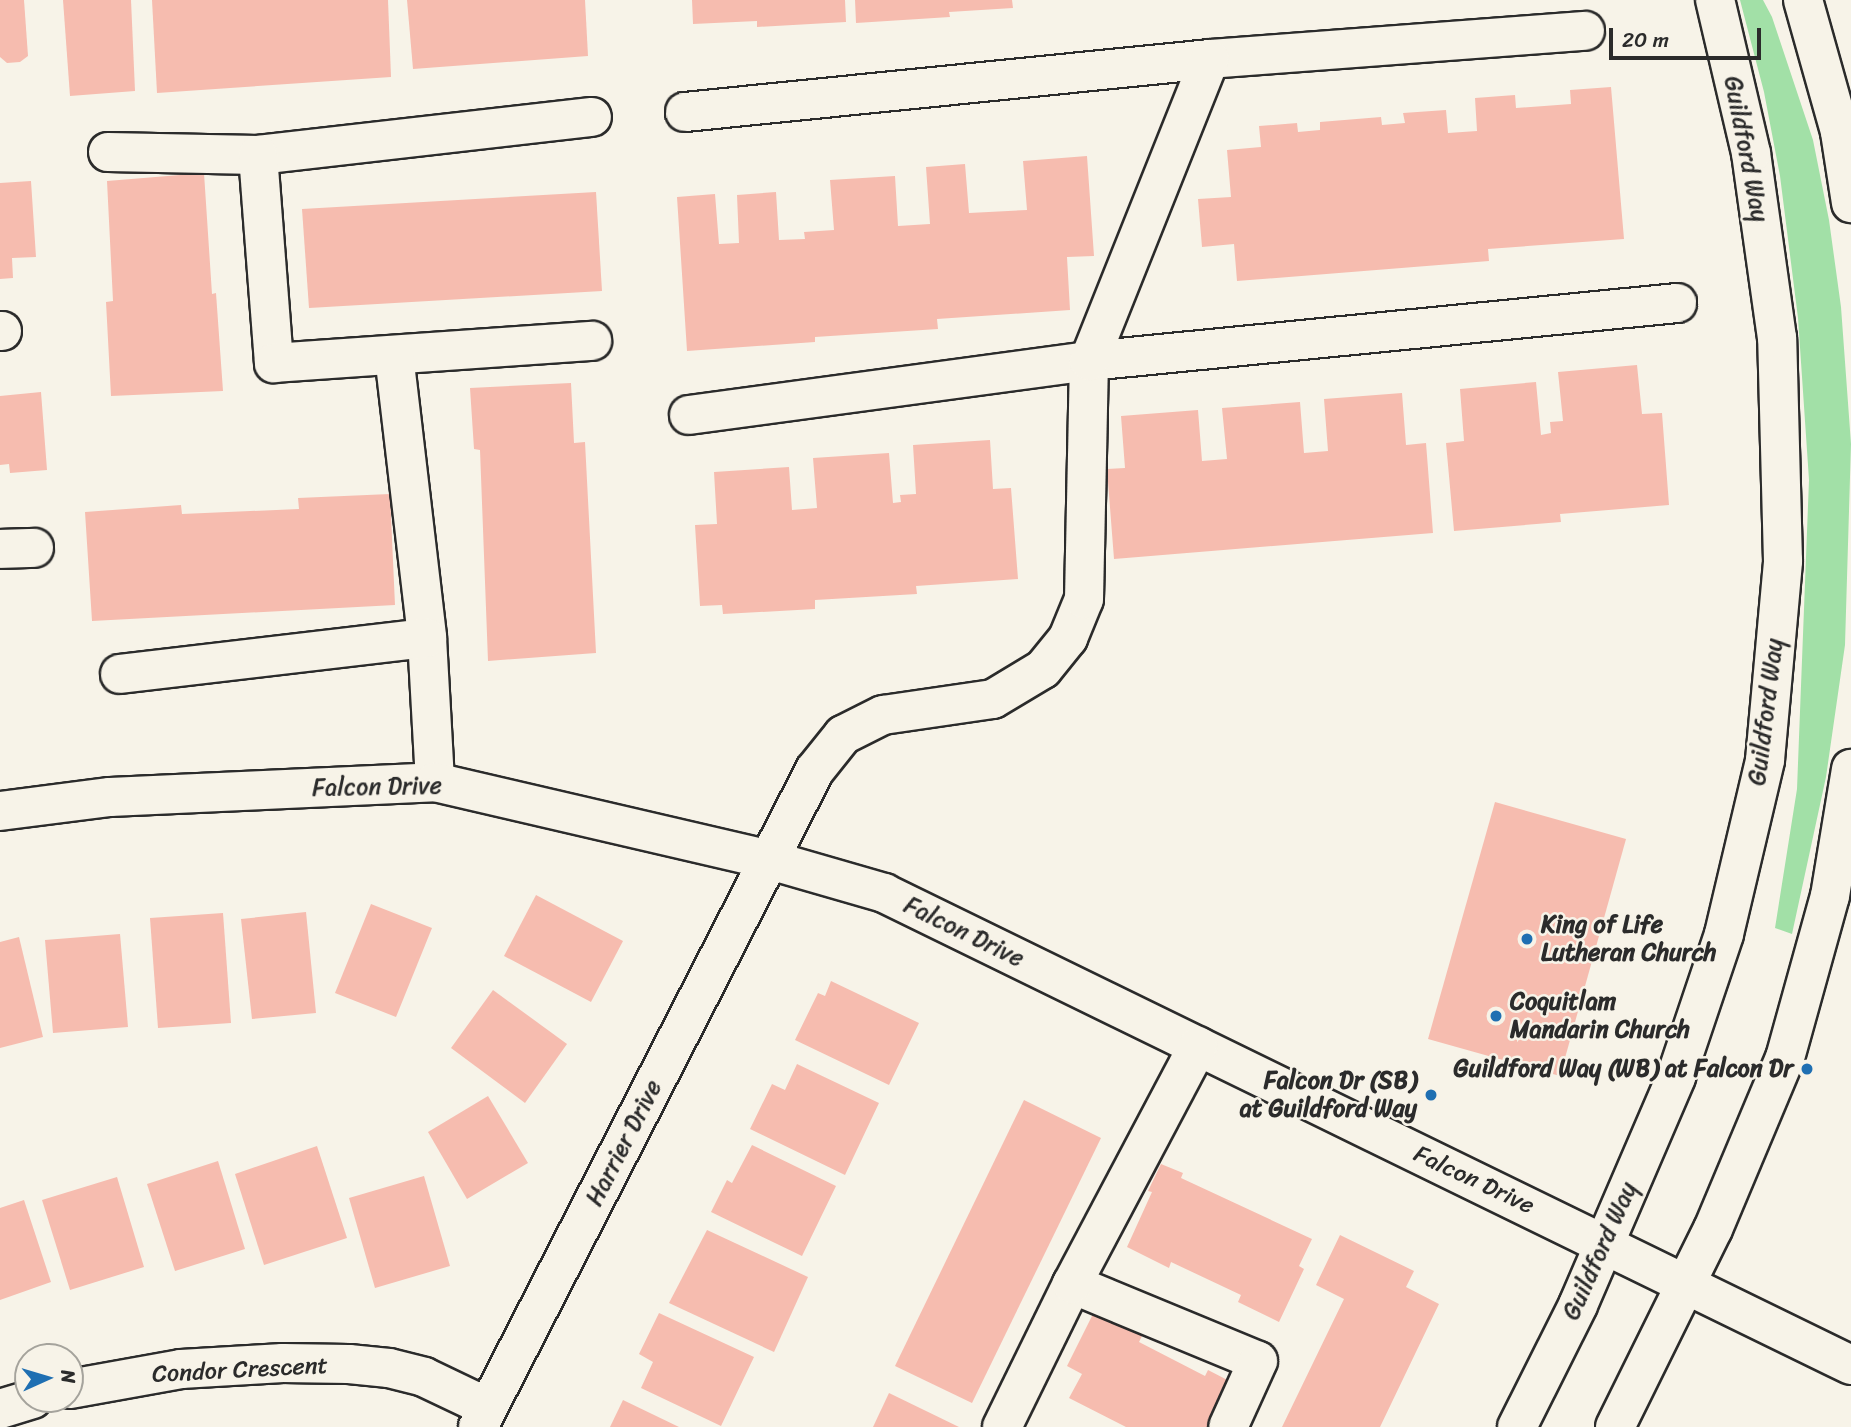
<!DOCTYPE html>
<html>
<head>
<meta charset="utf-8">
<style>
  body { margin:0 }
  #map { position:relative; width:1851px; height:1427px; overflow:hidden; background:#f7f3e8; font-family:Sriracha,sans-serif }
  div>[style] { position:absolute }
  .green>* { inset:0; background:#a2e0a7 }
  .building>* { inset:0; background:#f6bcaf }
  .roads { filter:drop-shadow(2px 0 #2b2b2b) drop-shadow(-2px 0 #2b2b2b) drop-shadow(0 2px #2b2b2b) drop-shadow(0 -2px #2b2b2b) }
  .minor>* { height:38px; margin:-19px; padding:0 19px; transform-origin:19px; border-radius:19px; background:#f7f3e8 }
  .major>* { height:38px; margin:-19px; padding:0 19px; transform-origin:19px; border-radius:19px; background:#f7f3e8 }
  .dots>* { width:19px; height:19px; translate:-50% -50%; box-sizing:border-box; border:4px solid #f7f3e8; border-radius:50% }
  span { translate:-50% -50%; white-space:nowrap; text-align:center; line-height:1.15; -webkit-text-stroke:5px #f7f3e8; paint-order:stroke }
  .street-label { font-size:24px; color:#2b2b2b }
  .poi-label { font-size:24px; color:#2b2b2b; font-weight:700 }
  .left { translate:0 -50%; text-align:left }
  .right { translate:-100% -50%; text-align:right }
  .north { position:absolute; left:14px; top:1343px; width:70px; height:70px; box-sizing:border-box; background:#f7f3e8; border:2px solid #a5a39c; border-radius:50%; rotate:86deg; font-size:19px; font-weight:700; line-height:28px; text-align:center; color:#2b2b2b }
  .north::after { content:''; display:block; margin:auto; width:24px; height:32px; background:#1f6fb2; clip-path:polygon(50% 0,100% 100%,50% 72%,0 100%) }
  .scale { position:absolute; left:1609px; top:28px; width:152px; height:32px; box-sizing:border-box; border:4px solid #2b2b2b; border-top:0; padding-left:9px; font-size:21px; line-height:24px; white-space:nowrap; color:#2b2b2b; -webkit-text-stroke:5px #f7f3e8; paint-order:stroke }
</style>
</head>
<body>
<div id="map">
  <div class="green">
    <div style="clip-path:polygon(1740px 0,1763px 0,1772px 17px,1813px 140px,1829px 220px,1841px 307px,1851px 444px,1845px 645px,1826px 777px,1792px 934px,1775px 928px,1797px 789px,1809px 480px,1798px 318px,1780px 176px,1764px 92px)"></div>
  </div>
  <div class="building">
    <div style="clip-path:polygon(0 0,24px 0,28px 56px,20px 62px,7px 63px,0 57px)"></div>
    <div style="clip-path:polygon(63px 0,131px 0,135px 91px,70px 96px)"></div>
    <div style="clip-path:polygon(152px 0,388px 0,391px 77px,157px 93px)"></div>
    <div style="clip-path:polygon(407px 0,585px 0,588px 56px,413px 69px)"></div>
    <div style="clip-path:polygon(692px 0,845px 0,846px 22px,757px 27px,757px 21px,693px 24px)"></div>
    <div style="clip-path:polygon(855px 0,1012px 0,1013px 8px,949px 12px,950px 17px,856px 23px)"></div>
    <div style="clip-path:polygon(1611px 87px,1624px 239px,1488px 249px,1489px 261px,1237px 281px,1234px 244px,1202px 247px,1198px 199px,1231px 197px,1227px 150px,1261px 147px,1259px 126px,1297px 123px,1298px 132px,1320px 130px,1320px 122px,1381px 117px,1382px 125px,1405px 123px,1403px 113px,1446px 110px,1448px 133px,1477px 131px,1475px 98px,1515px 95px,1516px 108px,1571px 104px,1570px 90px)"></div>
    <div style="clip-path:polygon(1087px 156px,1094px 256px,1067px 257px,1070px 310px,937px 319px,938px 329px,815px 337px,815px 342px,687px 351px,677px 197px,715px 194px,719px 244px,739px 243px,737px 195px,776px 192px,779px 240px,805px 239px,804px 232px,834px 230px,830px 180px,895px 176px,898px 226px,930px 224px,926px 167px,965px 164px,969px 213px,1027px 210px,1023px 161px)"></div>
    <div style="clip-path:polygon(204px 173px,212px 294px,216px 293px,223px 391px,111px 396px,106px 302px,113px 301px,107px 181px)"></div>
    <div style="clip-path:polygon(31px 181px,36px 257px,12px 258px,13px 278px,0 279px,0 183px)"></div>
    <div style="clip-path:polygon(596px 192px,602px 291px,309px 308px,302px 209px)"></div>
    <div style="clip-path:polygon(1637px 365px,1642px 414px,1662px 413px,1669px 505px,1560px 514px,1561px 522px,1454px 531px,1446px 443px,1464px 441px,1460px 389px,1536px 382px,1541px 435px,1551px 433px,1550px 422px,1563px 421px,1558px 372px)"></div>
    <div style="clip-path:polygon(571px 383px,574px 443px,585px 442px,596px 653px,488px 661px,480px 450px,474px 449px,470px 388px)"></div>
    <div style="clip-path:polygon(41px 392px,47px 470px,10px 473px,9px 464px,0 465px,0 396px)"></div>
    <div style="clip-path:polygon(1402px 393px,1406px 445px,1426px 443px,1433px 533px,1114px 559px,1107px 469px,1125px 468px,1121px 416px,1198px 410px,1202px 461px,1227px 459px,1222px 408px,1300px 402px,1304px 453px,1328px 451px,1324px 399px)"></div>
    <div style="clip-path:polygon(990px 440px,993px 489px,1011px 488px,1018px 579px,916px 586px,917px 594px,815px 600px,815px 609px,723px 614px,722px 605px,700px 606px,695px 525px,717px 524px,714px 472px,789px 467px,792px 510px,817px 508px,813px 458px,889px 453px,893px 503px,901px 502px,900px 495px,916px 494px,913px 445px)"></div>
    <div style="clip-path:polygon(390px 494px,395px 605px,92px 621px,85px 512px,181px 505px,182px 514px,299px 509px,298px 498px)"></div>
    <div style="clip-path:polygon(1495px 802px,1626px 839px,1560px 1076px,1428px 1039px)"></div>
    <div style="clip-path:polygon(536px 895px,623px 941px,591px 1002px,504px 956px)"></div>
    <div style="clip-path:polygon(371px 904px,432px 928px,396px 1017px,335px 993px)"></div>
    <div style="clip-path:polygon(306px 912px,316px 1013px,252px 1019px,241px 919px)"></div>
    <div style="clip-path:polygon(223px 913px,231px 1023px,158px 1028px,150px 918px)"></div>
    <div style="clip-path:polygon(120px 934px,128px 1027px,53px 1033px,45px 940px)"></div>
    <div style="clip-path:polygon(19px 937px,43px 1037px,0 1048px,0 942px)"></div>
    <div style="clip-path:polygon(831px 981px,919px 1023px,889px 1085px,795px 1040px,818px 993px,825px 996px)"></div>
    <div style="clip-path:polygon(493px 990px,567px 1044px,525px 1103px,451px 1048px)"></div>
    <div style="clip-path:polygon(797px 1064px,879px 1103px,845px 1175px,750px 1129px,772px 1084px,785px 1090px)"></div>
    <div style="clip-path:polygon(488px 1096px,528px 1163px,467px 1199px,428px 1132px)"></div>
    <div style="clip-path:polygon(1024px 1100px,1101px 1138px,972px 1403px,895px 1366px)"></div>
    <div style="clip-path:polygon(752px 1145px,836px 1186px,802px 1256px,711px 1212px,727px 1180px,732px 1183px)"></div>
    <div style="clip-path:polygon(317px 1146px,347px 1238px,264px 1265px,235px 1174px)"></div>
    <div style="clip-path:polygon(218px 1161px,245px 1249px,175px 1271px,147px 1184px)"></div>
    <div style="clip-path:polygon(1161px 1164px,1183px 1173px,1181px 1178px,1312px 1239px,1299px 1266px,1304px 1269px,1279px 1322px,1238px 1302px,1241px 1295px,1171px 1262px,1169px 1268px,1127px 1247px,1152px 1192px,1148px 1191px)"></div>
    <div style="clip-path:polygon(424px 1176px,450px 1266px,375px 1288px,349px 1198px)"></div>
    <div style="clip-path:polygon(117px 1177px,144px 1267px,70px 1290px,42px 1200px)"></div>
    <div style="clip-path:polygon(24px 1200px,51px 1282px,0 1300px,0 1208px)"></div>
    <div style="clip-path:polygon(707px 1230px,808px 1277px,774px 1352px,669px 1303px)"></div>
    <div style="clip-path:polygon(1340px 1235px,1414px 1271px,1406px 1287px,1439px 1304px,1380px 1427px,1282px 1427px,1344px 1299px,1316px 1285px)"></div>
    <div style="clip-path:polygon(1094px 1312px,1142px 1336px,1139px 1342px,1205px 1376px,1208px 1370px,1239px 1386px,1219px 1427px,1126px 1427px,1069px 1398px,1082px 1374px,1067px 1366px)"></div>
    <div style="clip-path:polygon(659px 1313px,754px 1357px,721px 1426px,641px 1388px,653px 1362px,639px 1354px)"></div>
    <div style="clip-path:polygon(889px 1393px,959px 1427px,873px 1427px)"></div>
    <div style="clip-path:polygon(623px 1400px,679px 1427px,610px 1427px)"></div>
  </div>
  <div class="roads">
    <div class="minor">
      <div style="left:685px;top:112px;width:528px;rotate:-5.76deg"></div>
      <div style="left:1210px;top:59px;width:376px;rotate:-4.3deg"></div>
      <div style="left:108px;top:152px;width:150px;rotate:1.1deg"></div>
      <div style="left:258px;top:155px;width:336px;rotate:-6.5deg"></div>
      <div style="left:258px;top:155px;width:209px;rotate:85.6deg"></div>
      <div style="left:274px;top:363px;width:319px;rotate:-4deg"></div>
      <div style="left:0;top:331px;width:2px"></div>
      <div style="left:394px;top:355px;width:285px;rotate:83.3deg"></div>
      <div style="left:427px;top:638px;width:144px;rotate:86.8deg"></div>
      <div style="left:689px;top:415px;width:404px;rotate:-7.7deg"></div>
      <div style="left:1089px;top:361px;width:591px;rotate:-5.63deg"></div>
      <div style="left:0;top:549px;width:34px;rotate:-2deg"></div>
      <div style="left:120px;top:674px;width:309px;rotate:-6.7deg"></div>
      <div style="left:0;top:811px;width:111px;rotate:-7.3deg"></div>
      <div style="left:110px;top:797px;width:325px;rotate:-2.6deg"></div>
      <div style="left:435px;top:782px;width:344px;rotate:13.1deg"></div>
      <div style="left:770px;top:860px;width:119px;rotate:16.1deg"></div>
      <div style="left:884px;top:893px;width:1076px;rotate:26.02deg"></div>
      <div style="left:1072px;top:1284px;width:201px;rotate:22.5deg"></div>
      <div style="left:1258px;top:1361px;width:72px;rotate:114.4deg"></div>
      <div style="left:70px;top:1389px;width:113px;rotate:-10.2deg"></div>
      <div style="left:181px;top:1369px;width:102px;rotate:-3.4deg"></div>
      <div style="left:283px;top:1363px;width:66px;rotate:0.9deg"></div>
      <div style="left:349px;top:1364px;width:40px;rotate:5.7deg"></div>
      <div style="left:389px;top:1368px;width:36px;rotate:14deg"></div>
      <div style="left:424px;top:1377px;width:70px;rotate:25.5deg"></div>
      <div style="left:0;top:1409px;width:34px;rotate:-17deg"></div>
      <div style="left:478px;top:1427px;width:738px;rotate:-62.85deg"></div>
      <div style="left:815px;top:770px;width:45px;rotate:-51.3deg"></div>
      <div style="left:843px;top:735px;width:45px;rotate:-26.6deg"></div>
      <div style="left:883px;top:715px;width:111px;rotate:-8.3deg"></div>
      <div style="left:993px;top:699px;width:58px;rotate:-31deg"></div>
      <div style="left:1043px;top:669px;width:40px;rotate:-51deg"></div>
      <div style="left:1068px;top:638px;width:42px;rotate:-67.7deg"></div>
      <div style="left:1084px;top:599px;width:238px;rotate:-88.8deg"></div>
      <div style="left:1089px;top:361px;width:325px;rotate:-68.2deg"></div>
      <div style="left:1002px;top:1427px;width:159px;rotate:-63.9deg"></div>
      <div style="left:1072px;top:1284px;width:269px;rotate:-62.1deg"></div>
    </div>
    <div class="major">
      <div style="left:1803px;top:0;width:137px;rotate:74.3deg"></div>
      <div style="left:1840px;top:132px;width:72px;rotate:81.2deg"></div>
      <div style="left:1517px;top:1427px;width:136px;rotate:-63.4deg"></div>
      <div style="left:1578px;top:1305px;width:248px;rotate:-66.7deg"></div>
      <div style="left:1676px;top:1077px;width:151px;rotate:-71.4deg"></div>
      <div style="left:1724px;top:934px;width:179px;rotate:-76.7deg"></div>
      <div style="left:1765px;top:760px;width:200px;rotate:-84.8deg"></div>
      <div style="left:1783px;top:561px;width:223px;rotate:-91.5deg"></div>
      <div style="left:1777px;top:338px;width:187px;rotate:-98deg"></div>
      <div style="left:1751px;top:153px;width:157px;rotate:-103.2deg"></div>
      <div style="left:1615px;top:1427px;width:221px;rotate:-63.7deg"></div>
      <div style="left:1713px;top:1229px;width:186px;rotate:-67.2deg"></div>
      <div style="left:1785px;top:1058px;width:168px;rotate:-74.5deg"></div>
      <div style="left:1830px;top:896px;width:129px;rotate:-80.6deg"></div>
    </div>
  </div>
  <div class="dots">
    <div style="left:1527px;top:939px;background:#1f6fb2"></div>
    <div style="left:1496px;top:1016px;background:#1f6fb2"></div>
    <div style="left:1807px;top:1069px;background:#1f6fb2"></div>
    <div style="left:1431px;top:1095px;background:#1f6fb2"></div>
  </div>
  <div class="street-label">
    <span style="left:1746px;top:149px;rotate:79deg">Guildford Way</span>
    <span style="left:1766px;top:712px;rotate:-83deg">Guildford Way</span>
    <span style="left:377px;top:787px;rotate:-1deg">Falcon Drive</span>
    <span style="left:964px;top:932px;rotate:26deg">Falcon Drive</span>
    <span style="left:624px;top:1143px;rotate:-63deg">Harrier Drive</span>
    <span style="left:1474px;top:1180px;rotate:25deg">Falcon Drive</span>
    <span style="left:1600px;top:1251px;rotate:-66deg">Guildford Way</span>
    <span style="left:240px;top:1370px;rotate:-3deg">Condor Crescent</span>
  </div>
  <div class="poi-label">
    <span class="left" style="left:1541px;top:939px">King of Life<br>Lutheran Church</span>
    <span class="left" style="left:1510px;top:1016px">Coquitlam<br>Mandarin Church</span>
    <span class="right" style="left:1793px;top:1069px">Guildford Way (WB) at Falcon Dr</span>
    <span class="right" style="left:1417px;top:1095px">Falcon Dr (SB)<br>at Guildford Way</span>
  </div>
  <div class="north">N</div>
  <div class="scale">20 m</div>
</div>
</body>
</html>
